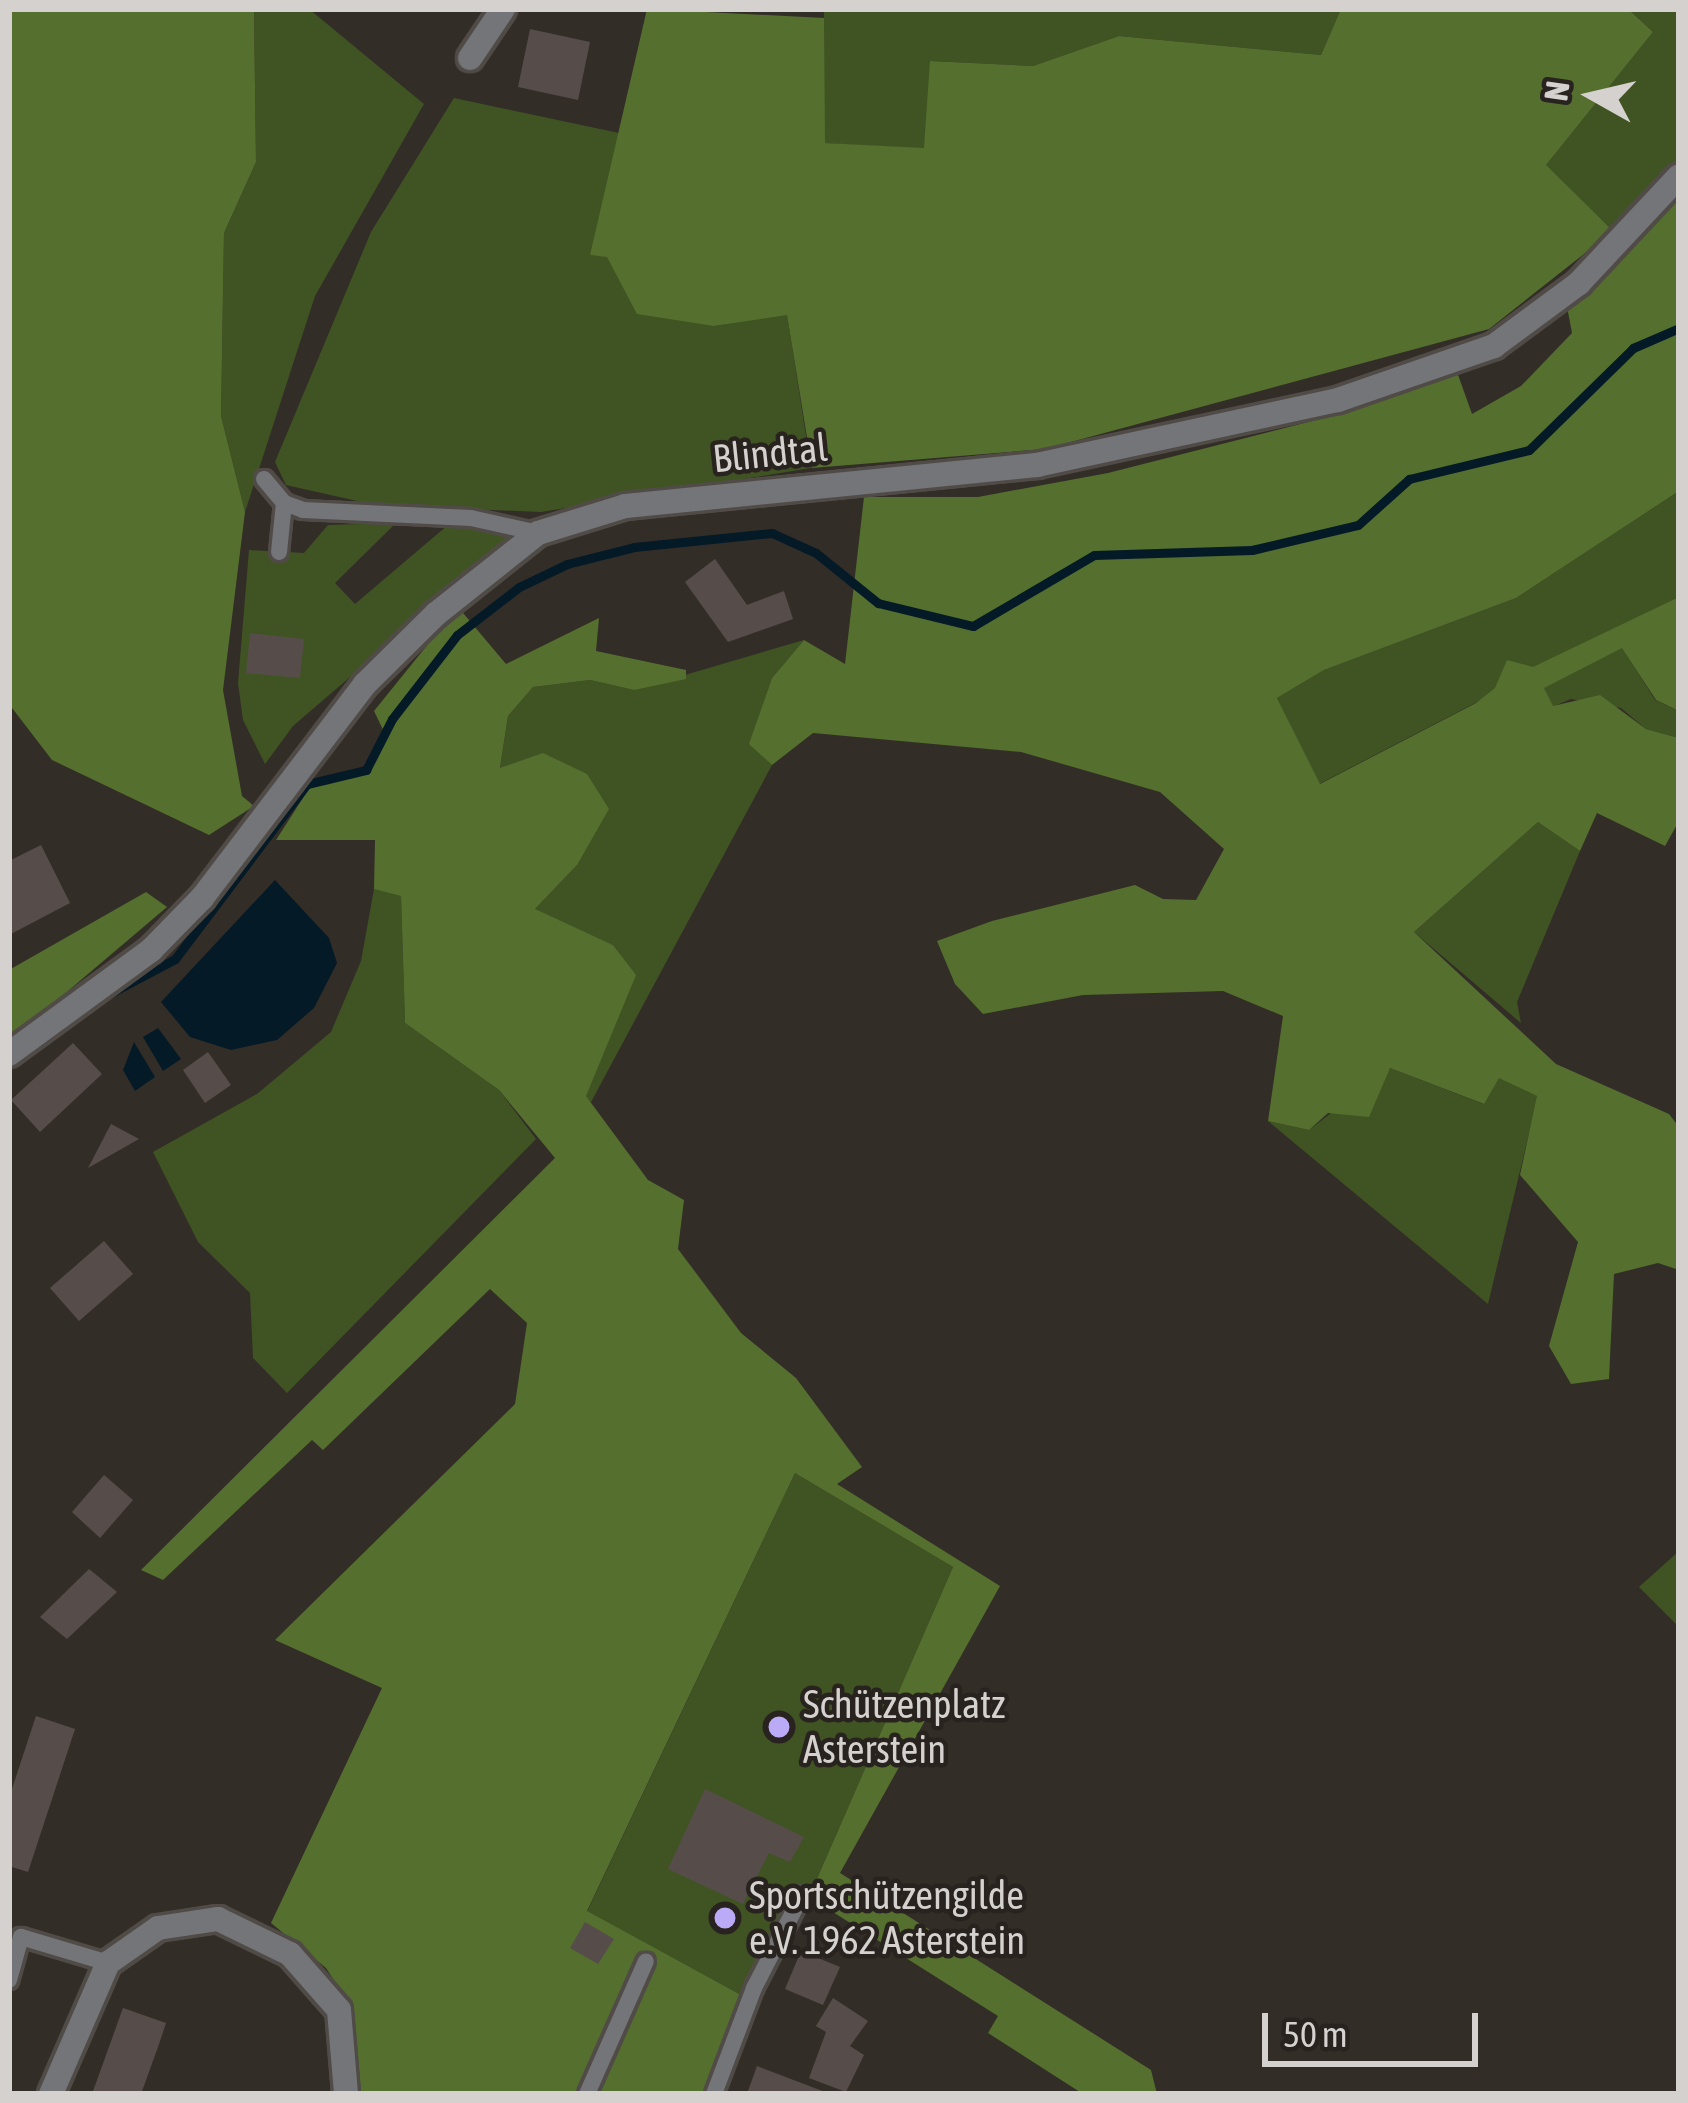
<!DOCTYPE html>
<html>
<head>
<meta charset="utf-8">
<style>
  body { margin:0 }
  #map { position:relative; width:1688px; height:2103px; overflow:hidden; background:#332d28; font-family:"Asap Condensed",sans-serif }
  div>[style] { position:absolute }
  .green>* { inset:0; background:#405423 }
  .forest>* { inset:0; background:#556f2e }
  .water>* { inset:0; background:#041a27 }
  .stream>* { height:9px; margin:-4.5px; padding:0 4.5px; transform-origin:4.5px; border-radius:4.5px; background:#041a27 }
  .building>* { inset:0; background:#564d4b }
  .roads { filter:drop-shadow(3px 0 #504b46) drop-shadow(-3px 0 #504b46) drop-shadow(0 3px #504b46) drop-shadow(0 -3px #504b46) }
  .service>* { height:16px; margin:-8px; padding:0 8px; transform-origin:8px; border-radius:8px; background:#737578 }
  .minor>* { height:24px; margin:-12px; padding:0 12px; transform-origin:12px; border-radius:12px; background:#737578 }
  .dots>* { width:33px; height:33px; translate:-50% -50%; box-sizing:border-box; border:6px solid #29231f; border-radius:50% }
  span { translate:-50% -50%; white-space:nowrap; text-align:center; line-height:1.15; -webkit-text-stroke:9px #29231f; paint-order:stroke }
  .street-label { font-size:39px; color:#d5d1ce }
  .poi-label { font-size:39px; color:#d5d1ce }
  .left { translate:0 -50%; text-align:left }
  .frame { position:absolute; inset:0; border:12px solid #d5d1ce; pointer-events:none }
  .north { position:absolute; left:1532px; top:36px; width:120px; height:120px; -webkit-text-stroke:9px #29231f; paint-order:stroke; rotate:278deg; font-size:33px; font-weight:700; line-height:48px; text-align:center; color:#d5d1ce }
  .north::after { content:''; display:block; margin:auto; width:42px; height:54px; background:#d5d1ce; clip-path:polygon(50% 0,100% 100%,50% 72%,0 100%) }
  .scale { position:absolute; left:1262px; top:2013px; width:216px; height:54px; box-sizing:border-box; border:6px solid #d5d1ce; border-top:0; padding-left:15px; font-size:36px; line-height:42px; white-space:nowrap; color:#d5d1ce; -webkit-text-stroke:9px #29231f; paint-order:stroke }
</style>
</head>
<body>
<div id="map">
  <div class="green">
    <div style="clip-path:polygon(254px 9px,309px 9px,424px 104px,315px 296px,245px 512px,221px 416px,224px 233px,256px 162px)"></div>
    <div style="clip-path:polygon(824px 9px,1341px 9px,1321px 55px,1119px 36px,1033px 66px,931px 61px,925px 149px,824px 143px)"></div>
    <div style="clip-path:polygon(1628px 9px,1679px 9px,1679px 164px,1613px 231px,1545px 166px,1653px 32px)"></div>
    <div style="clip-path:polygon(454px 98px,619px 133px,591px 255px,607px 256px,714px 326px,787px 314px,811px 468px,541px 512px,375px 505px,286px 485px,275px 462px,371px 232px)"></div>
    <div style="clip-path:polygon(1679px 491px,1679px 597px,1319px 784px,1277px 698px,1324px 670px,1516px 598px)"></div>
    <div style="clip-path:polygon(396px 523px,335px 583px,355px 604px,448px 525px,514px 536px,293px 726px,265px 764px,243px 720px,238px 683px,249px 550px,304px 553px,328px 525px)"></div>
    <div style="clip-path:polygon(804px 640px,772px 678px,750px 743px,772px 765px,591px 1102px,585px 1096px,635px 975px,613px 945px,534px 910px,577px 865px,500px 769px,508px 716px,533px 687px,590px 680px,634px 690px)"></div>
    <div style="clip-path:polygon(1622px 647px,1655px 700px,1679px 711px,1679px 738px,1646px 729px,1621px 708px,1571px 699px,1552px 707px,1543px 688px)"></div>
    <div style="clip-path:polygon(1538px 822px,1580px 851px,1517px 1002px,1521px 1023px,1414px 932px)"></div>
    <div style="clip-path:polygon(374px 889px,401px 895px,405px 1023px,499px 1090px,536px 1139px,287px 1393px,253px 1358px,250px 1293px,198px 1242px,153px 1152px,257px 1094px,331px 1032px,361px 961px)"></div>
    <div style="clip-path:polygon(1390px 1068px,1483px 1104px,1498px 1077px,1538px 1096px,1488px 1304px,1268px 1121px,1309px 1130px)"></div>
    <div style="clip-path:polygon(795px 1473px,953px 1567px,809px 1897px,794px 1888px,741px 1995px,587px 1912px)"></div>
    <div style="clip-path:polygon(1679px 1551px,1679px 1627px,1639px 1587px)"></div>
  </div>
  <div class="forest">
    <div style="clip-path:polygon(9px 9px,254px 9px,256px 162px,224px 233px,221px 416px,245px 512px,223px 690px,242px 796px,254px 806px,209px 835px,52px 760px,9px 704px)"></div>
    <div style="clip-path:polygon(647px 9px,824px 18px,825px 143px,924px 148px,930px 61px,1033px 66px,1119px 36px,1321px 55px,1341px 9px,1628px 9px,1653px 32px,1546px 165px,1613px 231px,1489px 329px,1045px 449px,812px 468px,787px 315px,714px 326px,637px 314px,607px 257px,590px 255px)"></div>
    <div style="clip-path:polygon(1679px 191px,1679px 491px,1516px 598px,1324px 670px,1277px 698px,1320px 784px,1476px 703px,1495px 688px,1507px 660px,1533px 667px,1679px 597px,1679px 711px,1656px 700px,1622px 648px,1544px 688px,1553px 706px,1600px 695px,1646px 729px,1679px 738px,1679px 821px,1665px 846px,1597px 813px,1580px 851px,1538px 822px,1414px 932px,1556px 1064px,1669px 1114px,1679px 1127px,1679px 1270px,1658px 1263px,1614px 1274px,1609px 1379px,1571px 1384px,1549px 1346px,1578px 1242px,1520px 1175px,1537px 1096px,1499px 1078px,1484px 1104px,1390px 1068px,1369px 1117px,1328px 1113px,1309px 1130px,1268px 1121px,1283px 1016px,1223px 991px,1083px 995px,983px 1014px,955px 984px,937px 941px,992px 921px,1135px 885px,1163px 899px,1196px 900px,1224px 849px,1160px 792px,1021px 752px,813px 733px,772px 765px,749px 744px,772px 678px,804px 640px,845px 664px,864px 497px,978px 497px,1108px 473px,1312px 421px,1457px 372px,1472px 414px,1521px 386px,1572px 333px,1567px 307px)"></div>
    <div style="clip-path:polygon(458px 607px,506px 664px,599px 618px,596px 651px,686px 670px,686px 679px,634px 690px,590px 680px,533px 687px,508px 716px,500px 768px,543px 753px,587px 774px,609px 809px,577px 865px,535px 909px,613px 945px,636px 975px,586px 1096px,648px 1180px,684px 1200px,678px 1249px,741px 1333px,796px 1378px,862px 1467px,837px 1484px,1000px 1586px,840px 1873px,1151px 2070px,1157px 2094px,1083px 2094px,988px 2033px,998px 2016px,809px 1897px,953px 1567px,795px 1473px,587px 1911px,741px 1995px,707px 2094px,358px 2094px,354px 2021px,342px 1993px,326px 1968px,271px 1923px,382px 1688px,275px 1640px,515px 1404px,527px 1323px,490px 1289px,323px 1450px,312px 1440px,163px 1580px,141px 1570px,555px 1158px,499px 1090px,405px 1023px,401px 896px,374px 889px,375px 840px,276px 840px,310px 787px,369px 773px,387px 738px,374px 711px)"></div>
    <div style="clip-path:polygon(146px 892px,167px 907px,9px 1041px,9px 970px)"></div>
  </div>
  <div class="water">
    <div style="clip-path:polygon(275px 880px,329px 938px,337px 963px,314px 1008px,277px 1040px,231px 1050px,190px 1037px,161px 1002px)"></div>
    <div style="clip-path:polygon(158px 1028px,181px 1059px,163px 1071px,143px 1037px)"></div>
    <div style="clip-path:polygon(134px 1042px,155px 1077px,135px 1091px,123px 1070px)"></div>
  </div>
  <div class="stream">
    <div style="left:107px;top:995px;width:77px;rotate:-27.9deg"></div>
    <div style="left:175px;top:959px;width:219px;rotate:-53deg"></div>
    <div style="left:307px;top:784px;width:61px;rotate:-13.3deg"></div>
    <div style="left:366px;top:770px;width:57px;rotate:-63deg"></div>
    <div style="left:392px;top:719px;width:106px;rotate:-52.3deg"></div>
    <div style="left:457px;top:635px;width:78px;rotate:-37.7deg"></div>
    <div style="left:519px;top:587px;width:53px;rotate:-25.6deg"></div>
    <div style="left:567px;top:564px;width:69px;rotate:-14.2deg"></div>
    <div style="left:634px;top:547px;width:139px;rotate:-5.8deg"></div>
    <div style="left:772px;top:533px;width:48px;rotate:24.4deg"></div>
    <div style="left:816px;top:553px;width:80px;rotate:38.9deg"></div>
    <div style="left:878px;top:603px;width:98px;rotate:13.6deg"></div>
    <div style="left:973px;top:626px;width:140px;rotate:-30.4deg"></div>
    <div style="left:1094px;top:555px;width:158px;rotate:-1.8deg"></div>
    <div style="left:1252px;top:550px;width:109px;rotate:-13.3deg"></div>
    <div style="left:1358px;top:525px;width:69px;rotate:-42deg"></div>
    <div style="left:1409px;top:479px;width:123px;rotate:-13.6deg"></div>
    <div style="left:1529px;top:450px;width:146px;rotate:-44.4deg"></div>
    <div style="left:1633px;top:348px;width:50px;rotate:-23.5deg"></div>
  </div>
  <div class="building">
    <div style="clip-path:polygon(530px 29px,590px 42px,578px 100px,518px 87px)"></div>
    <div style="clip-path:polygon(715px 559px,747px 605px,784px 591px,793px 619px,728px 642px,685px 582px)"></div>
    <div style="clip-path:polygon(250px 633px,304px 639px,300px 678px,246px 673px)"></div>
    <div style="clip-path:polygon(41px 845px,70px 903px,9px 935px,9px 861px)"></div>
    <div style="clip-path:polygon(73px 1043px,102px 1074px,40px 1132px,11px 1100px)"></div>
    <div style="clip-path:polygon(208px 1052px,231px 1085px,205px 1103px,183px 1070px)"></div>
    <div style="clip-path:polygon(111px 1124px,139px 1139px,88px 1168px)"></div>
    <div style="clip-path:polygon(104px 1241px,133px 1274px,79px 1321px,50px 1288px)"></div>
    <div style="clip-path:polygon(104px 1475px,133px 1500px,100px 1538px,72px 1512px)"></div>
    <div style="clip-path:polygon(89px 1569px,117px 1592px,67px 1639px,40px 1617px)"></div>
    <div style="clip-path:polygon(36px 1716px,75px 1729px,28px 1872px,9px 1866px,9px 1798px)"></div>
    <div style="clip-path:polygon(705px 1789px,804px 1837px,790px 1862px,769px 1853px,743px 1904px,668px 1869px)"></div>
    <div style="clip-path:polygon(585px 1922px,614px 1939px,598px 1964px,570px 1948px)"></div>
    <div style="clip-path:polygon(801px 1951px,840px 1967px,823px 2005px,785px 1989px)"></div>
    <div style="clip-path:polygon(833px 1998px,868px 2021px,850px 2046px,864px 2055px,846px 2092px,809px 2078px,826px 2032px,816px 2026px)"></div>
    <div style="clip-path:polygon(123px 2008px,166px 2023px,158px 2047px,141px 2094px,92px 2094px)"></div>
    <div style="clip-path:polygon(757px 2066px,825px 2092px,824px 2094px,747px 2094px)"></div>
  </div>
  <div class="roads">
    <div class="service">
      <div style="left:264px;top:479px;width:31px;rotate:50deg"></div>
      <div style="left:284px;top:503px;width:20px;rotate:20deg"></div>
      <div style="left:303px;top:510px;width:168px;rotate:2.7deg"></div>
      <div style="left:471px;top:518px;width:69px;rotate:12.6deg"></div>
      <div style="left:279px;top:552px;width:49px;rotate:-84.2deg"></div>
      <div style="left:9px;top:1980px;width:45px;rotate:-74.4deg"></div>
      <div style="left:21px;top:1937px;width:91px;rotate:16.6deg"></div>
      <div style="left:587px;top:2094px;width:145px;rotate:-66.1deg"></div>
      <div style="left:714px;top:2094px;width:113px;rotate:-69.3deg"></div>
      <div style="left:754px;top:1988px;width:105px;rotate:-62.7deg"></div>
    </div>
    <div class="minor">
      <div style="left:470px;top:58px;width:59px;rotate:-56deg"></div>
      <div style="left:9px;top:1054px;width:176px;rotate:-36.2deg"></div>
      <div style="left:151px;top:950px;width:73px;rotate:-45.6deg"></div>
      <div style="left:202px;top:898px;width:269px;rotate:-52.7deg"></div>
      <div style="left:365px;top:684px;width:100px;rotate:-44.6deg"></div>
      <div style="left:436px;top:614px;width:130px;rotate:-38.5deg"></div>
      <div style="left:538px;top:533px;width:91px;rotate:-17.2deg"></div>
      <div style="left:625px;top:506px;width:414px;rotate:-5.7deg"></div>
      <div style="left:1037px;top:465px;width:308px;rotate:-12.2deg"></div>
      <div style="left:1338px;top:400px;width:165px;rotate:-19.1deg"></div>
      <div style="left:1494px;top:346px;width:106px;rotate:-36.5deg"></div>
      <div style="left:1579px;top:283px;width:146px;rotate:-46.9deg"></div>
      <div style="left:51px;top:2094px;width:143px;rotate:-66.5deg"></div>
      <div style="left:108px;top:1963px;width:61px;rotate:-35deg"></div>
      <div style="left:158px;top:1928px;width:61px;rotate:-8.5deg"></div>
      <div style="left:218px;top:1919px;width:80px;rotate:25.9deg"></div>
      <div style="left:290px;top:1954px;width:74px;rotate:48.8deg"></div>
      <div style="left:339px;top:2010px;width:84px;rotate:85.2deg"></div>
    </div>
  </div>
  <div class="dots">
    <div style="left:779px;top:1727px;background:#bbaaf6"></div>
    <div style="left:725px;top:1918px;background:#bbaaf6"></div>
  </div>
  <div class="street-label">
    <span style="left:770px;top:453px;rotate:-6deg">Blindtal</span>
  </div>
  <div class="poi-label">
    <span class="left" style="left:803px;top:1727px">Schützenplatz<br>Asterstein</span>
    <span class="left" style="left:749px;top:1918px">Sportschützengilde<br>e.V. 1962 Asterstein</span>
  </div>
  <div class="frame"></div>
  <div class="north">N</div>
  <div class="scale">50 m</div>
</div>
</body>
</html>
